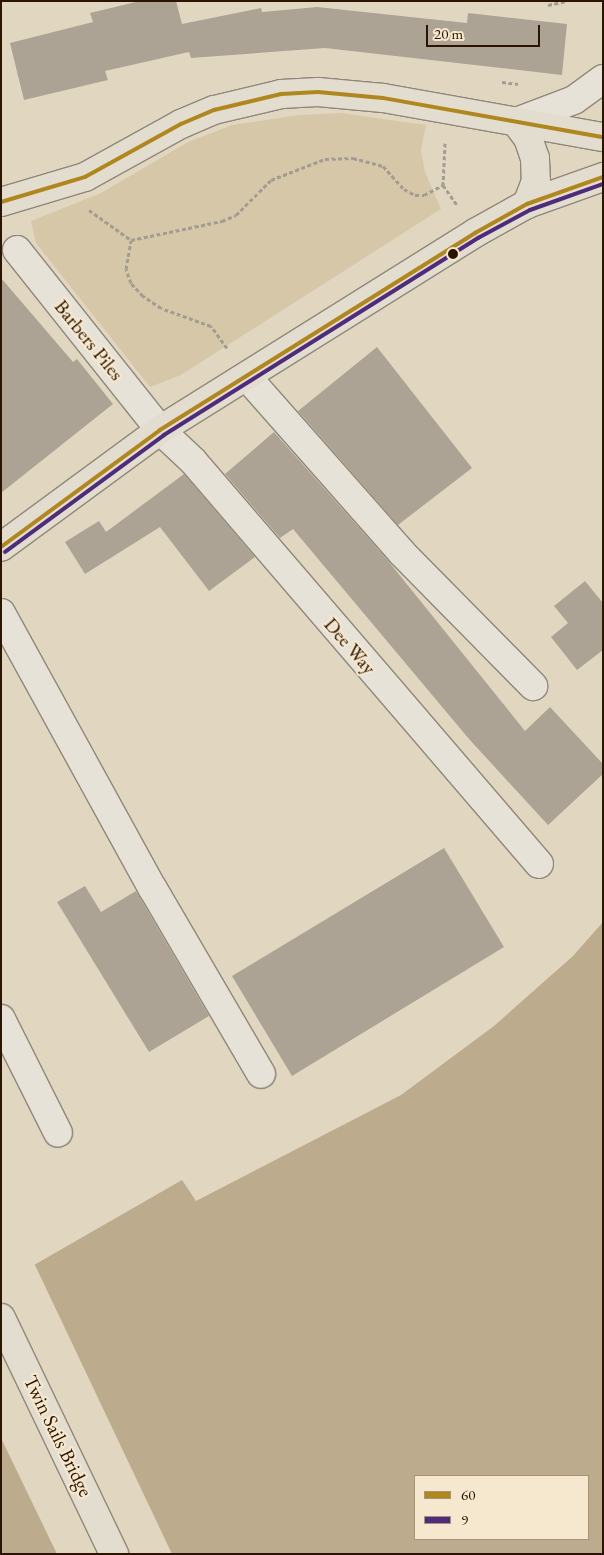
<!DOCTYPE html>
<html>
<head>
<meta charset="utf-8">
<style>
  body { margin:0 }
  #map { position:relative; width:604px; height:1555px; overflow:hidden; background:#e1d7c1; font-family:"EB Garamond",serif }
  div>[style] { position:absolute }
  .green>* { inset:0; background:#d7c7a9 }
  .water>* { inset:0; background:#bdab8d }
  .pier>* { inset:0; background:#e1d7c1 }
  .building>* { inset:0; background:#aca394 }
  .path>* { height:3px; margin-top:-1.5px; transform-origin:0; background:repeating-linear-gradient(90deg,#a39c91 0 4px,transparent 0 6.5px) }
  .roads { filter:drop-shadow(1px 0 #908778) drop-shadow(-1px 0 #908778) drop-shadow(0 1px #908778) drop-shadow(0 -1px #908778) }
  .minor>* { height:28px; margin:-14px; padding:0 14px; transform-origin:14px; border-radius:14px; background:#e7e2d7 }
  .highway>* { height:28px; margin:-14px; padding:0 14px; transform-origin:14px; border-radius:14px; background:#e3ddd0 }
  .bus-1>* { height:4px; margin:-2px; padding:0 2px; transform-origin:2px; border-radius:2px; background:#b0861f }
  .bus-2>* { height:4px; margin:-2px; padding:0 2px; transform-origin:2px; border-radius:2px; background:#4e2b7b }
  .dots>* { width:14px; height:14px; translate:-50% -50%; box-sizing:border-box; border:2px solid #f5e8ce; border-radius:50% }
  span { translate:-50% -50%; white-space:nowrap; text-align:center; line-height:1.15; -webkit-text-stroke:4.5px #f5e8ce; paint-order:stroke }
  .street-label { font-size:20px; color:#2c1402 }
  .frame { position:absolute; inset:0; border:2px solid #2c1402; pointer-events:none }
  .legend { position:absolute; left:414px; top:1475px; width:175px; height:65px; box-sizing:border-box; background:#f5e8ce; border:1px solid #a5937c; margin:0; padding:6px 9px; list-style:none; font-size:15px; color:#2c1402 }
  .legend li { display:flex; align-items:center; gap:10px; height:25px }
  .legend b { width:25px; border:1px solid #a5937c }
  .scale { position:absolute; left:426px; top:25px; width:114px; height:22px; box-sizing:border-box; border:2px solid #2c1402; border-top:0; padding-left:6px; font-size:15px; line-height:18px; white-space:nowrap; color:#2c1402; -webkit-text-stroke:4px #f5e8ce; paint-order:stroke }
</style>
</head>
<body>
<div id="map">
  <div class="green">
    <div style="clip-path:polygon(341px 113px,426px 125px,421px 150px,425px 172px,441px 209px,181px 375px,150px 387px,36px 243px,31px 221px,101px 193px,188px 142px,232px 125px,299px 115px)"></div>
  </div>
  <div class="water">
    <div style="clip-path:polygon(evenodd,603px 922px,603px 1554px,1px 1554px,1px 1311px,35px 1295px,34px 1265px,182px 1180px,196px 1201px,401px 1095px,494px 1026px,573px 956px,603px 922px,415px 1476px,588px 1476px,588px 1539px,415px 1539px,415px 1476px)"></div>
  </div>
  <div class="pier">
    <div style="clip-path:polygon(34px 1263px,172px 1554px,57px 1554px,1px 1438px,1px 1308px,33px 1293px)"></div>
  </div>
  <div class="building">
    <div style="clip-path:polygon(140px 1px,176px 1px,182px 24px,261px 8px,262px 12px,317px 7px,467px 23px,468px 13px,567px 24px,562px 75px,325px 48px,191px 58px,189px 52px,105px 71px,108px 80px,24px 100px,10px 43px,93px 22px,90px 13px)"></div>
    <div style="clip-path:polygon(1px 278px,73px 362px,77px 359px,113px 404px,1px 493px)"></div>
    <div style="clip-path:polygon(377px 347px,472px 468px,398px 525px,298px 411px)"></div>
    <div style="clip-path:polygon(274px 432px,385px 557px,525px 731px,550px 707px,603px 764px,603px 774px,548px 825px,469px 739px,293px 529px,280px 538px,225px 474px)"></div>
    <div style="clip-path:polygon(184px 474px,255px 557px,209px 591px,160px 527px,85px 574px,65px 542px,99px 521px,106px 532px)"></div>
    <div style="clip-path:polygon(585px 581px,603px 603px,603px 650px,577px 670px,551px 637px,568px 623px,554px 606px)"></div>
    <div style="clip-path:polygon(444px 848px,504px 947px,292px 1076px,232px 976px)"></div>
    <div style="clip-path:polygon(85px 886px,101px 912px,136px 891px,209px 1016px,149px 1052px,57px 902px)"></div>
  </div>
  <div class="path">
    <div style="left:548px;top:5px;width:19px;rotate:-12deg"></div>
    <div style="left:502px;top:82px;width:16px;rotate:7deg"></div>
    <div style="left:445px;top:143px;width:42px;rotate:92.7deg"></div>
    <div style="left:443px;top:185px;width:24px;rotate:55deg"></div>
    <div style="left:89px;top:210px;width:52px;rotate:35.5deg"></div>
    <div style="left:227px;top:348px;width:27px;rotate:-126deg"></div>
    <div style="left:211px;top:326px;width:53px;rotate:-160.2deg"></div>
    <div style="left:161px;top:308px;width:22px;rotate:-146deg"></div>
    <div style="left:143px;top:296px;width:18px;rotate:-133deg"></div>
    <div style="left:131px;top:283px;width:15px;rotate:-110deg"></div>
    <div style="left:126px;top:269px;width:29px;rotate:-80deg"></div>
    <div style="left:131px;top:240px;width:93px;rotate:-11.8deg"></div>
    <div style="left:222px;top:221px;width:15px;rotate:-23deg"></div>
    <div style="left:236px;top:215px;width:49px;rotate:-45deg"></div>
    <div style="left:271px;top:180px;width:58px;rotate:-21.3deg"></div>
    <div style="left:325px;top:159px;width:28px;rotate:-2deg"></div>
    <div style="left:353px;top:158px;width:31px;rotate:15deg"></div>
    <div style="left:383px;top:166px;width:31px;rotate:48deg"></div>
    <div style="left:404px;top:189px;width:13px;rotate:29deg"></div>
    <div style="left:415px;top:195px;width:9px"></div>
    <div style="left:424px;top:195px;width:21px;rotate:-28deg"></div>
  </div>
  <div class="roads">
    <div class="minor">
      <div style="left:516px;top:122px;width:62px;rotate:-20.8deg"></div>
      <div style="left:574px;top:100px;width:36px;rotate:-36deg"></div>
      <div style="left:17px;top:250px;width:230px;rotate:51.5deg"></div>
      <div style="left:160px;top:430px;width:45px;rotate:43.2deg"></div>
      <div style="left:193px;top:461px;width:531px;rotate:49.35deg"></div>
      <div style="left:247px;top:377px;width:235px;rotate:48.6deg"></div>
      <div style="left:402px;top:553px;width:187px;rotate:45.4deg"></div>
      <div style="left:1px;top:613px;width:315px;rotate:61.2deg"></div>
      <div style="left:153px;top:889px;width:214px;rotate:59.7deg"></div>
      <div style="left:1px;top:1019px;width:127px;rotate:63.4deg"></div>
    </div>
    <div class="highway">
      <div style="left:516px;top:122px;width:20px;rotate:53deg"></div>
      <div style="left:528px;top:138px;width:21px;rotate:71deg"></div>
      <div style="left:535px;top:158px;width:23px;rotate:88deg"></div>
      <div style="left:536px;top:181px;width:25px;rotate:111deg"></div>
      <div style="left:1px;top:202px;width:88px;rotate:-16.6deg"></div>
      <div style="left:85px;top:177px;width:110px;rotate:-28.9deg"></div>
      <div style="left:181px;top:124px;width:36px;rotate:-23deg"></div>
      <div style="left:214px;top:110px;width:69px;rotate:-13.4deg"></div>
      <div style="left:281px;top:94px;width:37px;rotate:-3deg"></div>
      <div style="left:318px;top:92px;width:65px;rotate:5.3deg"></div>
      <div style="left:383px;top:98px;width:223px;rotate:10.1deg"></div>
      <div style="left:1px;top:547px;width:197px;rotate:-36.3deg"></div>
      <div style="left:160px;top:430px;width:372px;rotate:-32deg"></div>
      <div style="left:475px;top:233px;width:60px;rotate:-29.1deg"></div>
      <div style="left:527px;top:204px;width:81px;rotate:-19.6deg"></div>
      <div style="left:1px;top:1318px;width:262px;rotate:64.4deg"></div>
    </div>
  </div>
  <div class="bus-1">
    <div style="left:1px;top:202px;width:88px;rotate:-16.6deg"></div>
    <div style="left:85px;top:177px;width:110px;rotate:-28.9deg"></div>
    <div style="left:181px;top:124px;width:36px;rotate:-23deg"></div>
    <div style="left:214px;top:110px;width:69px;rotate:-13.4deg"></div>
    <div style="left:281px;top:94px;width:37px;rotate:-3deg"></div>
    <div style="left:318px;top:92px;width:65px;rotate:5.3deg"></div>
    <div style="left:383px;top:98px;width:223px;rotate:10.1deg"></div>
    <div style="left:1px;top:547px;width:197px;rotate:-36.3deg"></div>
    <div style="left:160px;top:430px;width:372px;rotate:-32deg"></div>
    <div style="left:475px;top:233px;width:60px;rotate:-29.1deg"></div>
    <div style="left:527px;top:204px;width:81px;rotate:-19.6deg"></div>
  </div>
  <div class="bus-2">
    <div style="left:5px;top:552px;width:197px;rotate:-36.3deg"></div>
    <div style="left:164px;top:435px;width:371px;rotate:-32.1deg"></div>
    <div style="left:478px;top:238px;width:59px;rotate:-28.3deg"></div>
    <div style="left:530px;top:210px;width:77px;rotate:-19.6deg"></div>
  </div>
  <div class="dots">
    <div style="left:453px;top:254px;background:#2c1402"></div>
  </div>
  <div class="street-label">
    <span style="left:89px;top:340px;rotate:51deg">Barbers Piles</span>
    <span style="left:350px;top:646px;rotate:49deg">Dee Way</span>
    <span style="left:58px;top:1436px;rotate:64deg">Twin Sails Bridge</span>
  </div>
  <div class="frame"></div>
  <ul class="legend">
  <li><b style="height:6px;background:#b0861f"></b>60</li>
  <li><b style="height:6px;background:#4e2b7b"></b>9</li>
  </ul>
  <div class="scale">20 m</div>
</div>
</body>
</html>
